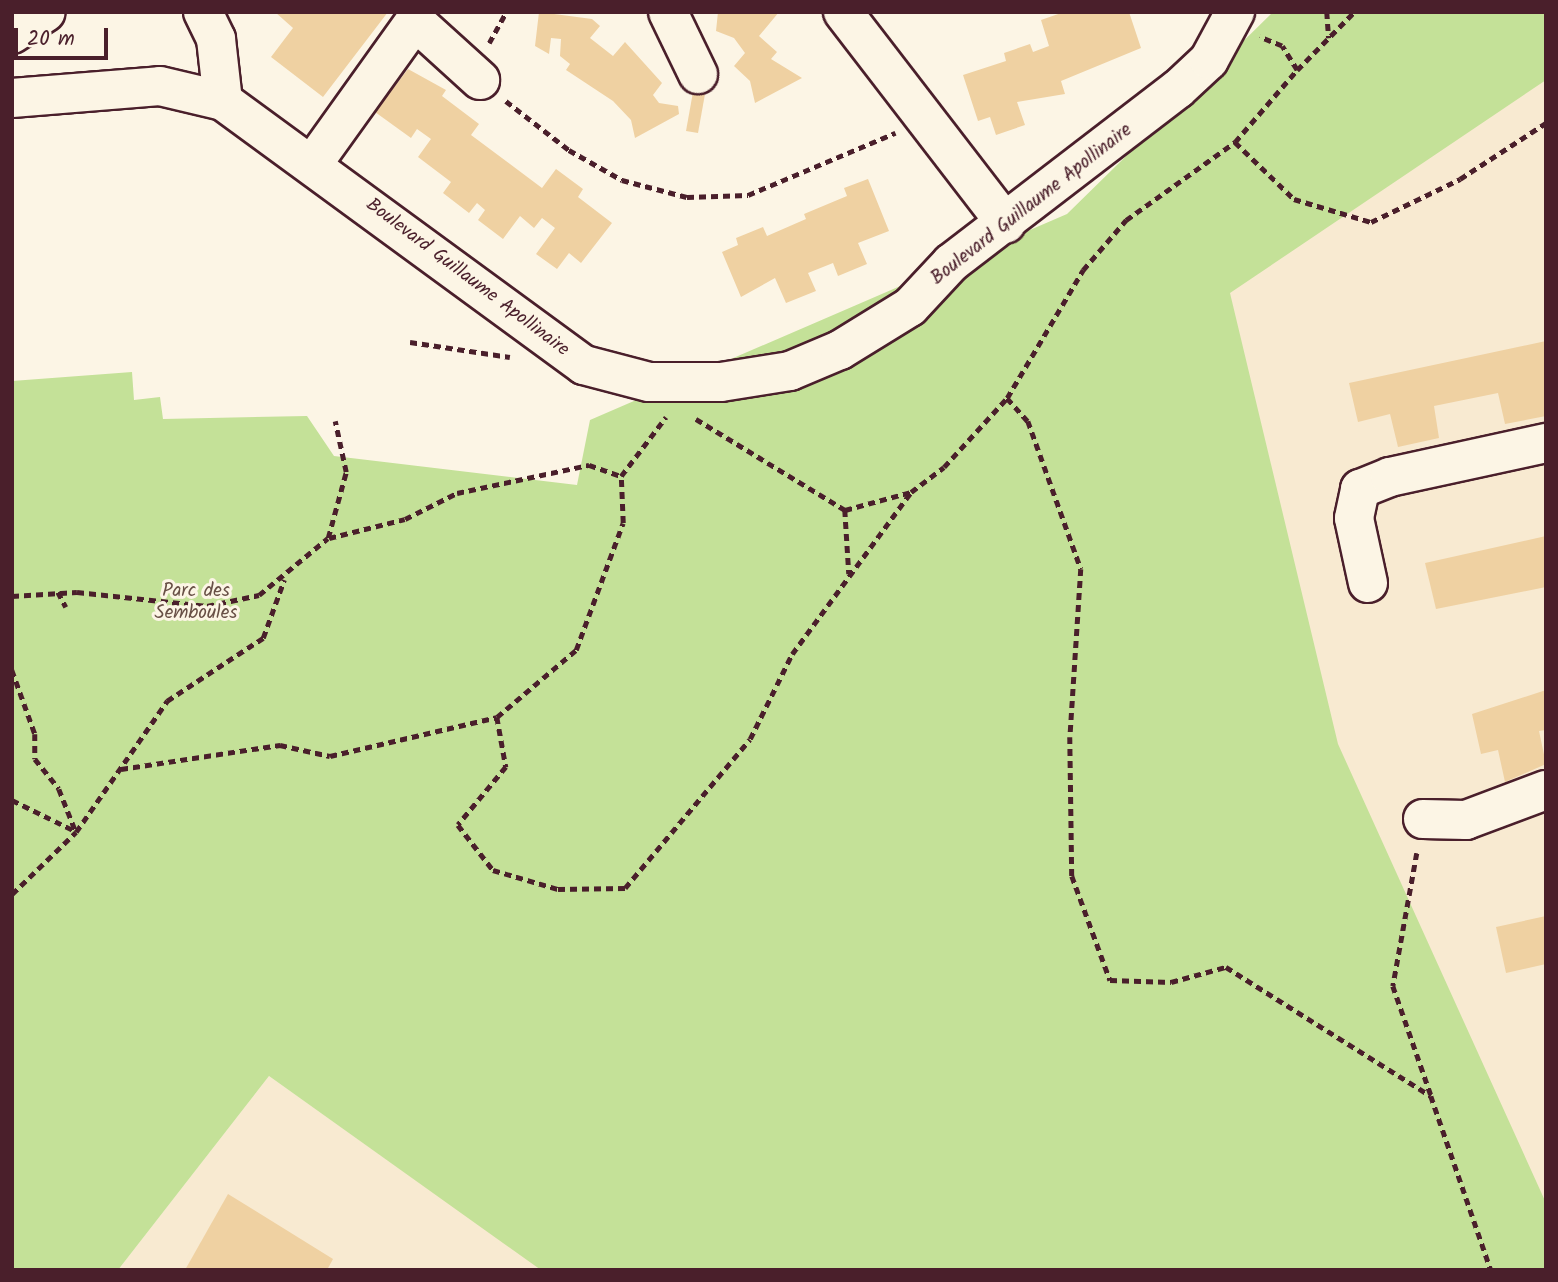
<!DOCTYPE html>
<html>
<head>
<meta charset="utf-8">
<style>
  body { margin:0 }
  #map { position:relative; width:1558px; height:1282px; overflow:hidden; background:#fcf5e5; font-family:Kalam,sans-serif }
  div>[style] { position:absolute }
  .built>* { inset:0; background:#f8ead1 }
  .green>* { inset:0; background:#c4e198 }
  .building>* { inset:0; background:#efd1a2 }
  .path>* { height:4.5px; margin-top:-2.25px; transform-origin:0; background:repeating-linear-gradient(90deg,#4a1f2b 0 7px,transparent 0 12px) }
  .roads { filter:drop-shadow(2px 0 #4a1f2b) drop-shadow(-2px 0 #4a1f2b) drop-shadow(0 2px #4a1f2b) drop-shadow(0 -2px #4a1f2b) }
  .minor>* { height:38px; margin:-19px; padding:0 19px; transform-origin:19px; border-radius:19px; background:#fcf5e5 }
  span { translate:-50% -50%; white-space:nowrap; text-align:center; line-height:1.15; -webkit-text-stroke:6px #fcf5e5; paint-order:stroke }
  .street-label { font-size:19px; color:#4a1f2b }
  .park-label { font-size:19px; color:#685046 }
  .frame { position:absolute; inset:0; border:14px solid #4a1f2b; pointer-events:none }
  .scale { position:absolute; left:14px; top:28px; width:94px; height:32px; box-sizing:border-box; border:4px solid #4a1f2b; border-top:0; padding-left:9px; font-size:21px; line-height:24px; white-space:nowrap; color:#4a1f2b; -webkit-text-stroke:5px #fcf5e5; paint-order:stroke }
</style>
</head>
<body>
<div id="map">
  <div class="built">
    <div style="clip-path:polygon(1546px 12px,1546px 1270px,118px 1270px,269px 1076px,438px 1196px,1151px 258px)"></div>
  </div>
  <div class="green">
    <div style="clip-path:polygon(1273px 12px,1546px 12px,1546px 80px,1230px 293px,1338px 744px,1546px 1203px,1546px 1270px,541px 1270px,269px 1076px,118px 1270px,12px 1270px,12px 381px,132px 372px,134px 400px,160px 397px,163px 419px,307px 416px,334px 456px,577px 485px,590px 420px,1067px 214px)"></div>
  </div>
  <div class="building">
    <div style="clip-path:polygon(275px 12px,388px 12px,323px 97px,271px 57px,293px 28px)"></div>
    <div style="clip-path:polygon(539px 12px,592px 19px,600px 26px,590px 38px,613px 56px,625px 42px,662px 83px,653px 95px,659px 103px,678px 106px,679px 114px,635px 138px,631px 120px,613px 101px,566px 70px,570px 64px,560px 56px,561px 39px,551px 38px,549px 54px,535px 46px)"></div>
    <div style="clip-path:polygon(718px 12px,779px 12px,759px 36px,777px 52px,771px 59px,802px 78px,755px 103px,750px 81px,734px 66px,745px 53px,734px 38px,716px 31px)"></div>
    <div style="clip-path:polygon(1064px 12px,1129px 12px,1141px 48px,1061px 81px,1065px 94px,1017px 102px,1025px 125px,996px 135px,990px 117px,978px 121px,963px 75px,1006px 61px,1004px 53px,1030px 44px,1033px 52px,1049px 46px,1041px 20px)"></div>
    <div style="clip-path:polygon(408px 69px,446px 90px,442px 96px,479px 124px,471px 135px,542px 188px,556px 169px,583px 189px,578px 197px,612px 223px,581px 263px,569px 253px,557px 269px,536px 254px,555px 228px,542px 218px,534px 228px,520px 216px,503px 239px,478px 220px,485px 210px,477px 203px,469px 213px,443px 193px,451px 182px,418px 157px,431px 139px,417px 129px,411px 138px,375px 112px)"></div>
    <div style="clip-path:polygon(693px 92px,705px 94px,698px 133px,686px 131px)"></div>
    <div style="clip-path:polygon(868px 179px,889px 231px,858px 243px,867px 264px,838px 276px,833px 263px,808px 273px,816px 291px,786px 303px,775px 278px,741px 297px,722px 252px,738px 245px,736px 238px,763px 227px,767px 236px,806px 219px,804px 214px,847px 196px,844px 188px)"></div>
    <div style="clip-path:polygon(1546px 341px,1546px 416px,1505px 424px,1498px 393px,1434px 406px,1439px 438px,1398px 447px,1390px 414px,1358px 422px,1349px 383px)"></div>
    <div style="clip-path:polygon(1546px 536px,1546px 587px,1436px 609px,1425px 563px)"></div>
    <div style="clip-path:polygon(1546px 690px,1546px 730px,1539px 731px,1546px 764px,1505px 782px,1498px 750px,1481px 754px,1472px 714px)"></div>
    <div style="clip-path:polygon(1546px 916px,1546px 964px,1506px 973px,1496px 927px)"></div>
    <div style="clip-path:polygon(228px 1194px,333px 1259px,327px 1270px,185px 1270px)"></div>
  </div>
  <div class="path">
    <div style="left:1327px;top:12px;width:26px;rotate:86deg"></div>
    <div style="left:489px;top:43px;width:35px;rotate:-61deg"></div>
    <div style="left:1297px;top:70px;width:81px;rotate:-45.5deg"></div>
    <div style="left:506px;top:101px;width:80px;rotate:37.9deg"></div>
    <div style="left:569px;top:150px;width:61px;rotate:29.5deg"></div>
    <div style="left:622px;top:180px;width:67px;rotate:14.7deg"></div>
    <div style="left:687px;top:197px;width:61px;rotate:-1.9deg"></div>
    <div style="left:748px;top:195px;width:160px;rotate:-22.9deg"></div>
    <div style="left:1235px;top:142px;width:82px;rotate:44deg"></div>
    <div style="left:1294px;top:199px;width:80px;rotate:16.6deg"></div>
    <div style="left:1371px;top:222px;width:99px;rotate:-25.8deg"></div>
    <div style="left:1460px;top:179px;width:103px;rotate:-33.1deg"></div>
    <div style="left:410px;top:342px;width:101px;rotate:8.5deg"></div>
    <div style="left:1007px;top:398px;width:31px;rotate:48deg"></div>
    <div style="left:1028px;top:421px;width:157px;rotate:70.3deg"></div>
    <div style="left:1081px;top:569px;width:168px;rotate:93.7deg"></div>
    <div style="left:1070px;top:737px;width:139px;rotate:89.2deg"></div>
    <div style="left:1072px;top:876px;width:111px;rotate:69.9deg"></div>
    <div style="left:1110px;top:980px;width:61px;rotate:1.9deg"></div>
    <div style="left:1171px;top:982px;width:57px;rotate:-15.3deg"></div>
    <div style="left:1226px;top:967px;width:242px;rotate:32.2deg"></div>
    <div style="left:1431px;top:1096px;width:184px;rotate:71deg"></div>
    <div style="left:696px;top:419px;width:175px;rotate:31.4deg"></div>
    <div style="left:845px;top:510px;width:68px;rotate:-15.3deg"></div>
    <div style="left:911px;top:492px;width:41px;rotate:-37.1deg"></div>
    <div style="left:944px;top:467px;width:93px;rotate:-47.6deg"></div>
    <div style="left:1007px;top:398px;width:149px;rotate:-59.3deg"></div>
    <div style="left:1083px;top:270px;width:66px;rotate:-49.3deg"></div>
    <div style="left:1126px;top:220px;width:134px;rotate:-35.6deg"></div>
    <div style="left:1235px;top:142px;width:95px;rotate:-49.3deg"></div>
    <div style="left:1297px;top:70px;width:28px;rotate:-122deg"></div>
    <div style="left:1282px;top:46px;width:24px;rotate:-158deg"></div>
    <div style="left:845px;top:510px;width:64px;rotate:86.4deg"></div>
    <div style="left:329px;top:538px;width:78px;rotate:-14deg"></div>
    <div style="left:405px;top:519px;width:58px;rotate:-26.6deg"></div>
    <div style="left:457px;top:493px;width:135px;rotate:-12deg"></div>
    <div style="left:589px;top:465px;width:34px;rotate:19deg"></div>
    <div style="left:58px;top:592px;width:17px;rotate:62deg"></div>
    <div style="left:12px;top:596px;width:65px;rotate:-3.5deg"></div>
    <div style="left:77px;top:592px;width:131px;rotate:6.1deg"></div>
    <div style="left:207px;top:606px;width:53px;rotate:-11.9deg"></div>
    <div style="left:259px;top:595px;width:89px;rotate:-39.6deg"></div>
    <div style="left:328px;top:538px;width:68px;rotate:-74.7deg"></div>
    <div style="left:346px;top:472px;width:52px;rotate:-102.2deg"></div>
    <div style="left:12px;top:670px;width:68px;rotate:70.2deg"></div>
    <div style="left:35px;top:734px;width:25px;rotate:90deg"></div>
    <div style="left:35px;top:759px;width:38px;rotate:51deg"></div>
    <div style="left:59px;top:789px;width:46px;rotate:68.4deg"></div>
    <div style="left:497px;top:717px;width:104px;rotate:-40.3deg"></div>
    <div style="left:576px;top:650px;width:135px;rotate:-69.7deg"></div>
    <div style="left:623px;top:523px;width:47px;rotate:-92.4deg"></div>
    <div style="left:621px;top:476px;width:74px;rotate:-52.7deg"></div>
    <div style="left:121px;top:769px;width:161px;rotate:-8.6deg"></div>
    <div style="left:280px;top:745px;width:51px;rotate:12.4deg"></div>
    <div style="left:330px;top:756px;width:171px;rotate:-13.1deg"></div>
    <div style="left:497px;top:717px;width:51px;rotate:79.8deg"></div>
    <div style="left:506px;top:767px;width:75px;rotate:129.6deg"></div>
    <div style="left:458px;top:825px;width:57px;rotate:52.1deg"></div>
    <div style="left:493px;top:870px;width:68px;rotate:16.3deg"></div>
    <div style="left:558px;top:889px;width:67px;rotate:-0.9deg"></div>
    <div style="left:625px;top:888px;width:194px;rotate:-50deg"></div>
    <div style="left:750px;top:739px;width:95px;rotate:-63.7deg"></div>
    <div style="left:792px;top:654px;width:201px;rotate:-53.7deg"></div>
    <div style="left:12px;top:800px;width:70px;rotate:26.2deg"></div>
    <div style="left:1417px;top:853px;width:135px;rotate:100.2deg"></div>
    <div style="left:1393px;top:986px;width:115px;rotate:70.8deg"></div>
    <div style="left:12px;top:894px;width:89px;rotate:-44.1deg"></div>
    <div style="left:76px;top:832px;width:160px;rotate:-55.2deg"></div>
    <div style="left:167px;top:701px;width:115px;rotate:-33.3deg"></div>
    <div style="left:263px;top:638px;width:62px;rotate:-70.1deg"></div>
  </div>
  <div class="roads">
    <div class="minor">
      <div style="left:203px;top:12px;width:30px;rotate:64deg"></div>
      <div style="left:216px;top:39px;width:62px;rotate:83.6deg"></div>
      <div style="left:668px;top:12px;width:69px;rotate:64.2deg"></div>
      <div style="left:843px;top:12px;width:267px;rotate:52.4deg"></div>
      <div style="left:12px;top:34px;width:40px;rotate:-32.9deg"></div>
      <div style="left:12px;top:98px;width:148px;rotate:-4.6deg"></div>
      <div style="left:160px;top:86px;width:65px;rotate:13.4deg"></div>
      <div style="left:223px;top:101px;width:447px;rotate:36.2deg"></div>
      <div style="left:584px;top:365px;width:67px;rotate:14.7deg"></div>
      <div style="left:649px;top:382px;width:72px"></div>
      <div style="left:721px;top:382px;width:70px;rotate:-9.1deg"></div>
      <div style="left:790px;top:371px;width:54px;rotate:-22.8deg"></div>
      <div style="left:840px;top:350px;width:82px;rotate:-31.6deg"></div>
      <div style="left:910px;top:307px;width:60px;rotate:-47deg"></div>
      <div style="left:951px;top:263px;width:286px;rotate:-37.5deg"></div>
      <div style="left:1178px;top:89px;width:42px;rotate:-43.1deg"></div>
      <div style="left:1209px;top:60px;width:55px;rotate:-61.6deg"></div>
      <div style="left:314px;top:162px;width:173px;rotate:-54.4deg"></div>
      <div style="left:415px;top:21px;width:88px;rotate:42.2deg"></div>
      <div style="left:1368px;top:583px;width:66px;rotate:-102.2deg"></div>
      <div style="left:1354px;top:518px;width:30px;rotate:-78deg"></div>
      <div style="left:1360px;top:489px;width:32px;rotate:-22deg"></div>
      <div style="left:1390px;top:477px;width:160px;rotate:-12.3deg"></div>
      <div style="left:1423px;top:819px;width:43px;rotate:1.3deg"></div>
      <div style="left:1466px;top:820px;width:85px;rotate:-20.6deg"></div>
    </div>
  </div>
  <div class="street-label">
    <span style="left:1032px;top:205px;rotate:-38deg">Boulevard Guillaume Apollinaire</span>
    <span style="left:467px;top:278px;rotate:37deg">Boulevard Guillaume Apollinaire</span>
  </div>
  <div class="park-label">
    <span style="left:196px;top:603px">Parc des<br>Semboules</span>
  </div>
  <div class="frame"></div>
  <div class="scale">20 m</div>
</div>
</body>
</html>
